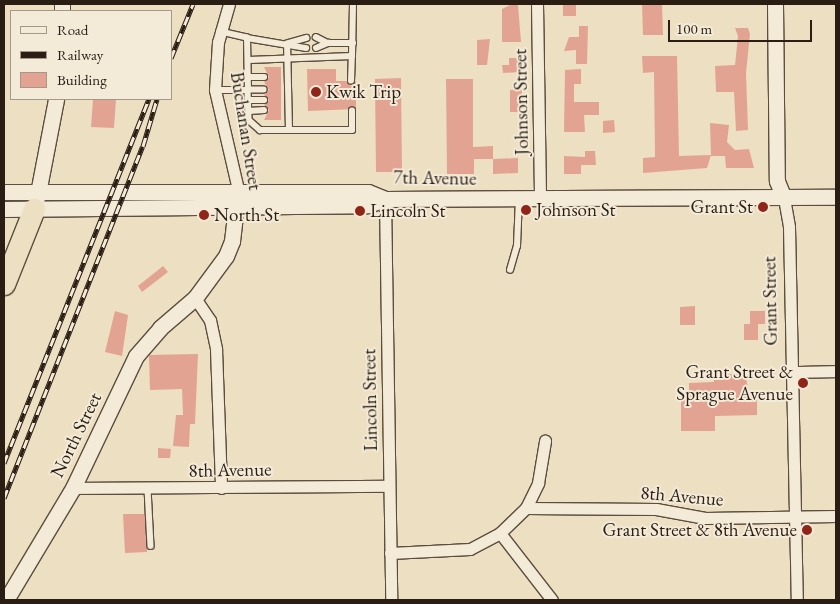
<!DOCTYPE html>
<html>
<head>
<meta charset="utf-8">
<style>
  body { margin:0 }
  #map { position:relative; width:840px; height:604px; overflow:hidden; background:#eddfc1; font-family:"EB Garamond",serif }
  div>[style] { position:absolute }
  .building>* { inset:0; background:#e3a392 }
  .roads { filter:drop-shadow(1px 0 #5b4e3f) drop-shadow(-1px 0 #5b4e3f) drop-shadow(0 1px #5b4e3f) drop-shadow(0 -1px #5b4e3f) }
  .service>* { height:5.5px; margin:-2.75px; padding:0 2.75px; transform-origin:2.75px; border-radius:2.75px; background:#f3ead7 }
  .minor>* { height:11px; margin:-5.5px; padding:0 5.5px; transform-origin:5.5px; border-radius:5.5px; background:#f3ead7 }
  .tertiary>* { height:15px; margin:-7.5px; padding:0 7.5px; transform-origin:7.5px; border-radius:7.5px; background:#f3ead7 }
  .motorway>* { height:21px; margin:-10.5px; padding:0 10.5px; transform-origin:10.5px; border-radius:10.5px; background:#eddfc1 }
  .rail>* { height:5px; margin-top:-2.5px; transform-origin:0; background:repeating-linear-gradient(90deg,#f3ead7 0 9px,#2a1d14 0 18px); box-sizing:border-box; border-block:1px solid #2a1d14 }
  .dots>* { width:14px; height:14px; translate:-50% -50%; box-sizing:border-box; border:2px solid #f3ead7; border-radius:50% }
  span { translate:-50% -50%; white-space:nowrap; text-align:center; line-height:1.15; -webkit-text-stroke:4px #f3ead7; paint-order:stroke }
  .poi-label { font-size:19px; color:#2a1d14 }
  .left { translate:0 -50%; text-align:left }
  .right { translate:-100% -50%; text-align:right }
  .street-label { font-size:19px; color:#2a1d14 }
  .frame { position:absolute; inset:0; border:5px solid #2a1d14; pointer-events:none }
  .legend { position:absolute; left:10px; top:10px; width:162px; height:90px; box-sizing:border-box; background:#f3ead7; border:1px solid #a39889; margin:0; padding:6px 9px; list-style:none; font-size:15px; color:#2a1d14 }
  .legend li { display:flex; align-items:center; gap:10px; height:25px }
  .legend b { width:25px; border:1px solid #a39889 }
  .scale { position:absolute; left:668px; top:20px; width:144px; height:22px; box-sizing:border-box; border:2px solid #2a1d14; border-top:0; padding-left:6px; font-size:15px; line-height:18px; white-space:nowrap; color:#2a1d14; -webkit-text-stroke:4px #f3ead7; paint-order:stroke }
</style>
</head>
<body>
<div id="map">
  <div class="building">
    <div style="clip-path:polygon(563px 4px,576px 4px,576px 16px,563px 16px)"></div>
    <div style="clip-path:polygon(642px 4px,662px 4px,663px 35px,643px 35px)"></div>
    <div style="clip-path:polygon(510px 5px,518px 5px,521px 42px,502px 42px,502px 9px)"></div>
    <div style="clip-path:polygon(579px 26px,588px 26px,587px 64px,576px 64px,576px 50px,564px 51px,569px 37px,579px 37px)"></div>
    <div style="clip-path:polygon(735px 28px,748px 28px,750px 34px,746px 73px,748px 130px,736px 131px,734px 92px,716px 92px,715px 66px,735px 65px,738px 36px)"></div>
    <div style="clip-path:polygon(490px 39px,487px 65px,477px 65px,477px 40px)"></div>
    <div style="clip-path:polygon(642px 56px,677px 56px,679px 156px,711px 155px,707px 168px,643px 173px,643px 158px,655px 157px,654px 72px,643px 73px)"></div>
    <div style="clip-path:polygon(509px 58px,521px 58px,521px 72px,503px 73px,502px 65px,509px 65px)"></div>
    <div style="clip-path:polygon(264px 67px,281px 67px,281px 120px,264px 120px,269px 110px,264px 105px,269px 100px,264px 95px,269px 90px,264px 82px,269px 77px)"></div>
    <div style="clip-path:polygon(307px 69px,336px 69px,336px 81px,346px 81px,351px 86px,356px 81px,356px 109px,308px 111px)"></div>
    <div style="clip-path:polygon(581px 69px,581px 84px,574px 84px,574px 102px,599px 102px,599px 115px,584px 115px,585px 132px,564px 132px,565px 70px)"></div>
    <div style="clip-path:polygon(401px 78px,402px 172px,376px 172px,375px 79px)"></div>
    <div style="clip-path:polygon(446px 79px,473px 79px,473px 147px,493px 146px,493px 159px,474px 159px,474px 174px,447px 174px)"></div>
    <div style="clip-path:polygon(522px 89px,521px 112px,510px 112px,510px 90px)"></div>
    <div style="clip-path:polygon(93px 99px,116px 99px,114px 128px,91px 127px)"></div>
    <div style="clip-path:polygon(614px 120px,615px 132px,603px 133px,603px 121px)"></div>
    <div style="clip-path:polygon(710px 123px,729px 125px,727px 142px,735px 150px,749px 149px,754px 168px,726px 168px,725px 156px,711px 156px)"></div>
    <div style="clip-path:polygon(585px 151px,595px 151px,596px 165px,581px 165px,581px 174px,564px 174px,564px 156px,585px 157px)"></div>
    <div style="clip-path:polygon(518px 158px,518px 173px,493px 174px,493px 159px)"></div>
    <div style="clip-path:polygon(163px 266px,168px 272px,142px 292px,138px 286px)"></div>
    <div style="clip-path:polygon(695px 306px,695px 325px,680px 325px,680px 307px)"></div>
    <div style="clip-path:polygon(115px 311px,128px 315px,122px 356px,105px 352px)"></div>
    <div style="clip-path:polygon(750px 311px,765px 311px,765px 324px,758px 324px,758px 340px,744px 340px,744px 324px,750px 324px)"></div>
    <div style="clip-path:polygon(198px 354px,195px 424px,190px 424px,189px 447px,173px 446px,176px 415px,183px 415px,182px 389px,150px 390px,149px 355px)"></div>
    <div style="clip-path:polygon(713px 374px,745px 374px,750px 397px,757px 397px,757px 415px,715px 416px,715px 431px,681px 431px,681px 400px,689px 400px,689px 383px,714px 382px)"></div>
    <div style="clip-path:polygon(158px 448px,171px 449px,170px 458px,158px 458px)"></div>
    <div style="clip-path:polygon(123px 514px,145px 514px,147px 552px,125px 553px)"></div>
  </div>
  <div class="roads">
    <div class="service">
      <div style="left:316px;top:37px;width:13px;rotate:27deg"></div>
      <div style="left:247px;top:38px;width:60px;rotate:9.6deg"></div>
      <div style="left:289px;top:43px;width:18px;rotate:-16deg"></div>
      <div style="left:316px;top:48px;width:13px;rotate:-23deg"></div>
      <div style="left:328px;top:43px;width:25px"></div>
      <div style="left:249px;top:60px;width:103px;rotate:-2.2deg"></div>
      <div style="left:352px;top:56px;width:52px;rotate:-88.9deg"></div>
      <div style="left:248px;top:77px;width:16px"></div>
      <div style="left:351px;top:81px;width:25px;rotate:-88deg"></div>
      <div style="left:215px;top:90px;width:33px"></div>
      <div style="left:248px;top:90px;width:52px;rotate:-91.1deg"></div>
      <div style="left:247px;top:38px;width:28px;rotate:-167deg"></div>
      <div style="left:264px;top:90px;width:16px;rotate:180deg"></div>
      <div style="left:248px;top:90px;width:30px;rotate:88deg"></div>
      <div style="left:249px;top:120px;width:15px;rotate:42deg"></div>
      <div style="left:260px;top:130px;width:29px"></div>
      <div style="left:289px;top:130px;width:86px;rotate:-91.3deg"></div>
      <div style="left:248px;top:100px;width:16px"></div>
      <div style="left:249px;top:111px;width:15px;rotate:-4deg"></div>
      <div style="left:289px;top:130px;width:63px"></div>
      <div style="left:352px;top:130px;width:19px;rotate:-90deg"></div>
      <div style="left:510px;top:270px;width:25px;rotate:-74deg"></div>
      <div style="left:517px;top:246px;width:47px;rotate:-87.6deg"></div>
      <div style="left:148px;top:489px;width:57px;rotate:87deg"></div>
    </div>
    <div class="minor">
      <div style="left:229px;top:4px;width:40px;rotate:106deg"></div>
      <div style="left:218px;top:42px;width:48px;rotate:93.6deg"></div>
      <div style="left:215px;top:90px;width:103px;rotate:77deg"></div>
      <div style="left:537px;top:4px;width:195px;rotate:89.1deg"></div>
      <div style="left:784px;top:198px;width:29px;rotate:80deg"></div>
      <div style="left:789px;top:227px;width:373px;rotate:88.8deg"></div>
      <div style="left:385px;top:199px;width:401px;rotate:89.1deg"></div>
      <div style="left:195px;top:298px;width:27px;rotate:56deg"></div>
      <div style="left:210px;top:320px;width:30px;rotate:78deg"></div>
      <div style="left:216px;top:349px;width:139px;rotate:87.9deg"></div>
      <div style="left:792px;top:372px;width:44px;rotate:-1.3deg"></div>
      <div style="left:73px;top:488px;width:316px;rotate:-0.4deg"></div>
      <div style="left:526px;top:508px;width:130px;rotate:0.4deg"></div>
      <div style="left:656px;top:509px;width:50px;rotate:10.4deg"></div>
      <div style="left:705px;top:518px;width:131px;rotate:-0.9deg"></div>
      <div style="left:500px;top:533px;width:85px;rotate:52.2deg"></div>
      <div style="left:390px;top:553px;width:80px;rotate:-2.9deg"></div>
      <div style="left:470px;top:549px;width:34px;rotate:-28deg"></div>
      <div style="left:500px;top:533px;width:36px;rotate:-44deg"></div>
      <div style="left:526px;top:508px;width:28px;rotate:-64deg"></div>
      <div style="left:538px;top:483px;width:43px;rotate:-80.5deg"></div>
    </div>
    <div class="tertiary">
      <div style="left:775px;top:4px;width:177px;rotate:89.4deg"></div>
      <div style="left:777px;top:181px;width:18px;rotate:68deg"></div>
      <div style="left:62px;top:11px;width:7px;rotate:-90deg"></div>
      <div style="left:4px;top:192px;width:364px"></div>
      <div style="left:368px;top:192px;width:18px;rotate:22deg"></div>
      <div style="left:385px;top:199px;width:451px;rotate:-0.3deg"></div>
      <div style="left:37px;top:198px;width:101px;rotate:-79.1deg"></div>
      <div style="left:4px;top:209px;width:364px;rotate:-0.6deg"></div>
      <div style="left:368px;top:205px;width:18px;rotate:-19deg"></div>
      <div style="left:6px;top:600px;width:131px;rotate:-59.1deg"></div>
      <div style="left:73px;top:488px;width:146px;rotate:-64.5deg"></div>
      <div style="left:136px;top:356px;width:37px;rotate:-49deg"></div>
      <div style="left:160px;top:328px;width:46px;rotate:-40.6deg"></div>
      <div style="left:195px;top:298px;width:52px;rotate:-53.6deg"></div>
      <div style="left:226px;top:256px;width:16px;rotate:-68deg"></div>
      <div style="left:232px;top:241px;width:51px;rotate:-83.3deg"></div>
    </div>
    <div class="motorway">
      <div style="left:4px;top:284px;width:81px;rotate:-68.2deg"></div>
    </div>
  </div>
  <div class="rail">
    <div style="left:171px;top:58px;width:58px;rotate:-67.8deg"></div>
    <div style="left:4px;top:463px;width:392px;rotate:-68.3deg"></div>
    <div style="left:4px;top:498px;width:378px;rotate:-68.5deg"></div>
    <div style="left:143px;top:146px;width:49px;rotate:-73.4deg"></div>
  </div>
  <div class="dots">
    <div style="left:316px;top:92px;background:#8f2418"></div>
    <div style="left:763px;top:207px;background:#8f2418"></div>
    <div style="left:526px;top:210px;background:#8f2418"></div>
    <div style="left:360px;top:211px;background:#8f2418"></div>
    <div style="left:204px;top:215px;background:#8f2418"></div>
    <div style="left:803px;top:383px;background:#8f2418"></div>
    <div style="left:807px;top:530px;background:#8f2418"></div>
  </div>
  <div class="poi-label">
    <span class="left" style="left:326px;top:92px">Kwik Trip</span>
    <span class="right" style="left:753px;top:207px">Grant St</span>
    <span class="left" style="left:536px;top:210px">Johnson St</span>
    <span class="left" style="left:370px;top:211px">Lincoln St</span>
    <span class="left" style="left:214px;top:215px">North St</span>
    <span class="right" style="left:793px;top:383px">Grant Street &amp;<br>Sprague Avenue</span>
    <span class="right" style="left:797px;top:530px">Grant Street &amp; 8th Avenue</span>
  </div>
  <div class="street-label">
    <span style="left:521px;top:102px;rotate:-91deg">Johnson Street</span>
    <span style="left:246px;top:131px;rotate:81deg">Buchanan Street</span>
    <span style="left:435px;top:178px;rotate:1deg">7th Avenue</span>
    <span style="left:770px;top:301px;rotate:-91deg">Grant Street</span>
    <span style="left:370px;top:400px;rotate:-91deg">Lincoln Street</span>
    <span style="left:76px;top:435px;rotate:-64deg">North Street</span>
    <span style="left:230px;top:470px;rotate:-1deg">8th Avenue</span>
    <span style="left:682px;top:496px;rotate:5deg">8th Avenue</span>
  </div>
  <div class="frame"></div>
  <ul class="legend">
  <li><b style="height:6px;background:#f3ead7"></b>Road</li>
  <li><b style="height:6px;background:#2a1d14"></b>Railway</li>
  <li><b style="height:14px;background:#e3a392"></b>Building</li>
  </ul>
  <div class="scale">100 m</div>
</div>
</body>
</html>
